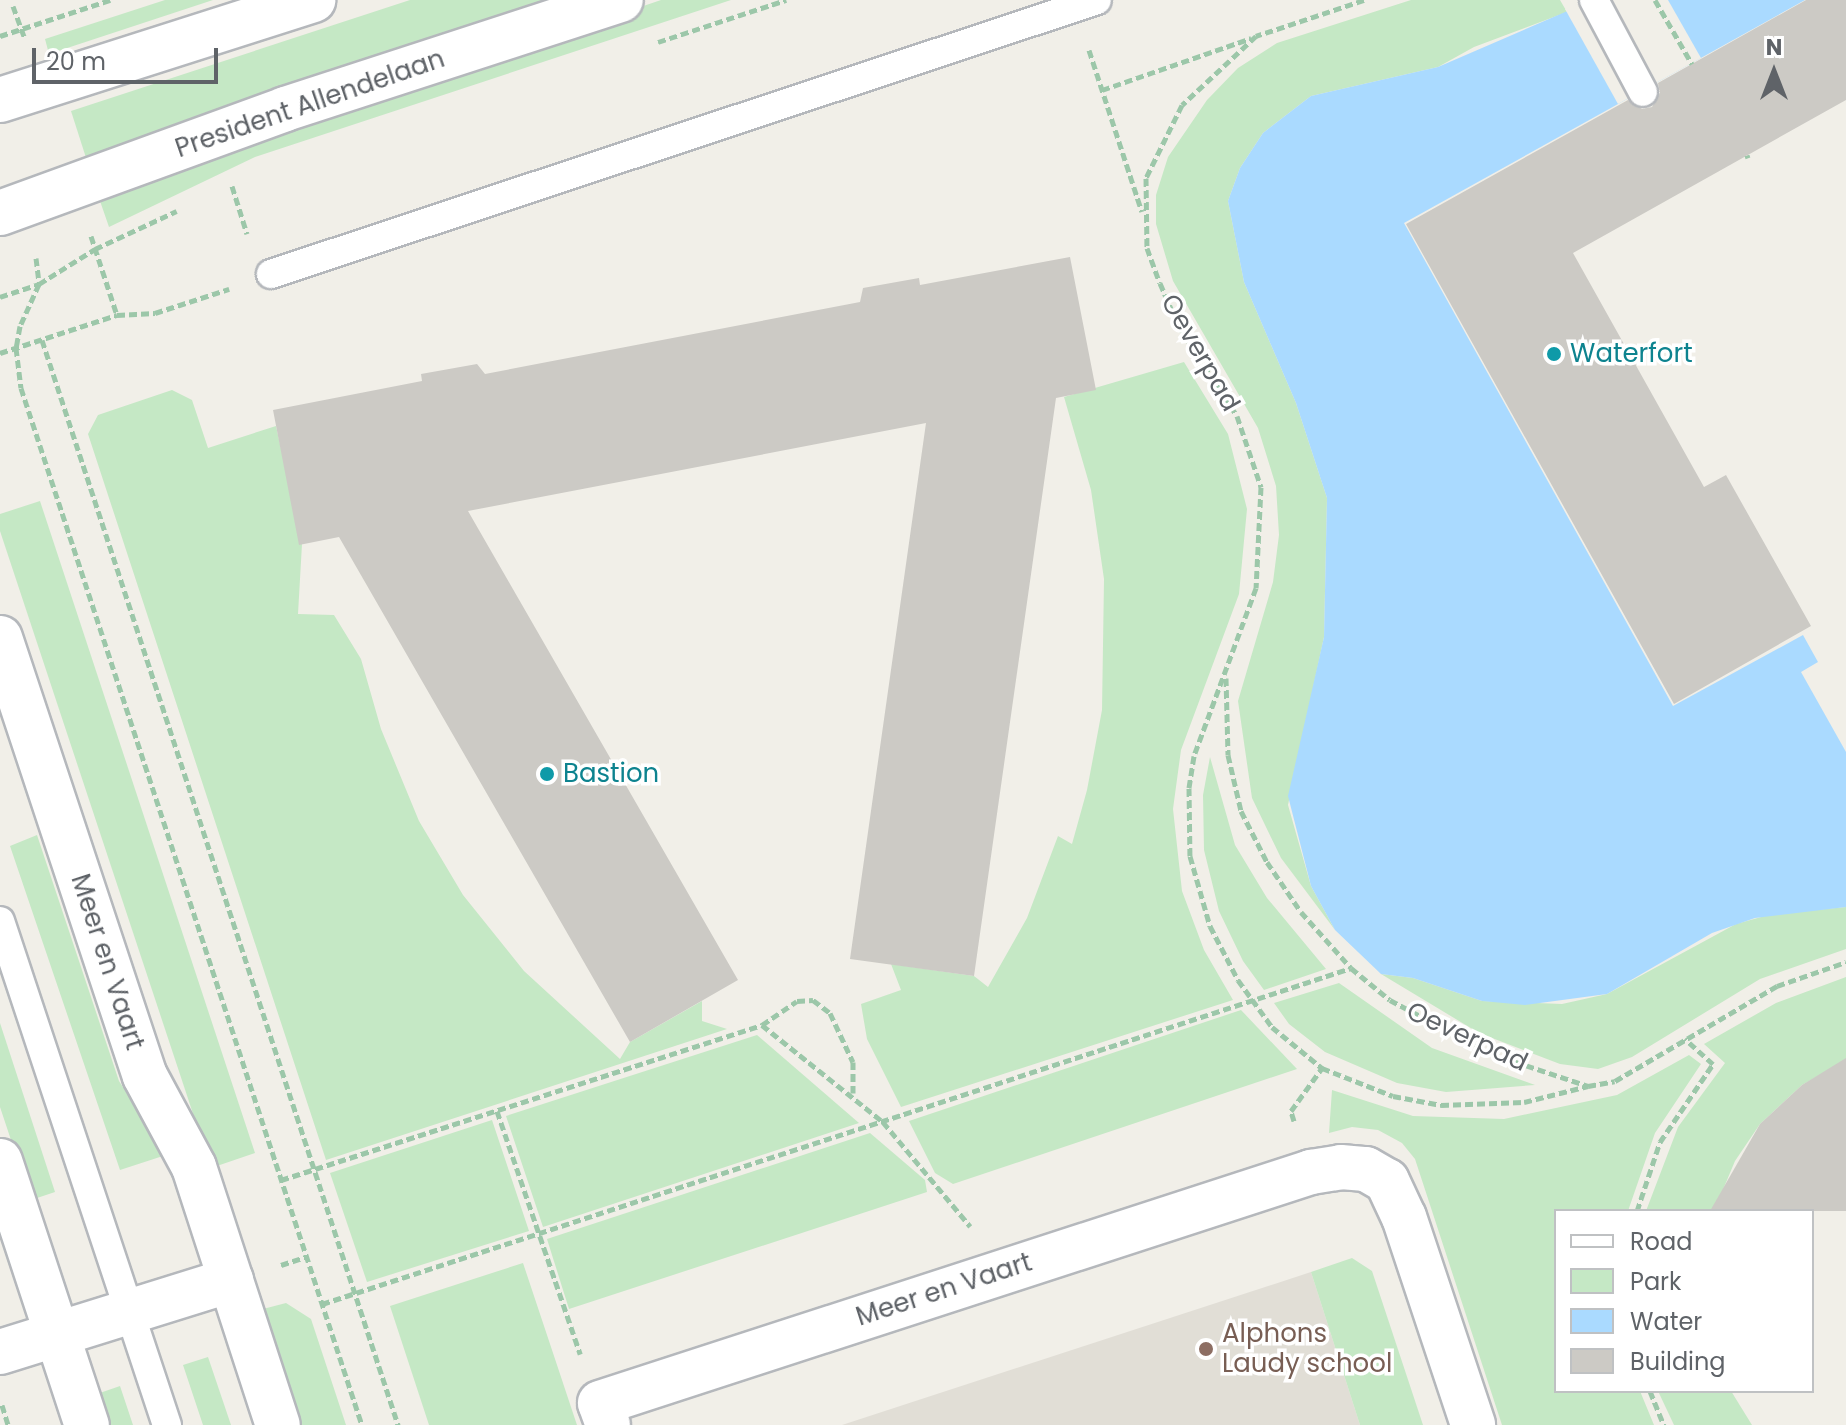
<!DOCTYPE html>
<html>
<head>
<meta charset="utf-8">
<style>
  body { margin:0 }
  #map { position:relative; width:1846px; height:1425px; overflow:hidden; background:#f1efe8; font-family:Poppins,sans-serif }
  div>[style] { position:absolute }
  .education>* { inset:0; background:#e1ded6 }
  .green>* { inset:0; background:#c5e8c5 }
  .water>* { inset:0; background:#aadaff }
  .pier>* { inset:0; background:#f1efe8 }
  .building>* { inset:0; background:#cccac5 }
  .path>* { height:5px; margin-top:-2.5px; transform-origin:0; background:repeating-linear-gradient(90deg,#9cc7a9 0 8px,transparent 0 12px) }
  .roads { filter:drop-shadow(2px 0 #b5b8bc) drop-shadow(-2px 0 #b5b8bc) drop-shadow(0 2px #b5b8bc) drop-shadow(0 -2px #b5b8bc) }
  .lane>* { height:28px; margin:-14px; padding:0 14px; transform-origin:14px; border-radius:14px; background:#fff }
  .street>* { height:44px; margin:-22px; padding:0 22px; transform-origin:22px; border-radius:22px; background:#fff }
  .secondary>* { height:44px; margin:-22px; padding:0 22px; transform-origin:22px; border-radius:22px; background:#fff }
  .dots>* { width:22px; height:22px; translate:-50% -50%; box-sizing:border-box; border:4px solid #fff; border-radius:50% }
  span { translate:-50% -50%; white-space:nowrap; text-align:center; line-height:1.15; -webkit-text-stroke:7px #fff; paint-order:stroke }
  .street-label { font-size:26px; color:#5f6368 }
  .culture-label { font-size:26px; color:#0d838f }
  .left { translate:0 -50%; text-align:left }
  .education-label { font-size:26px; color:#785e54 }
  .legend { position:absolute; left:1554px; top:1209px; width:260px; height:184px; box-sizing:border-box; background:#fff; border:2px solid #bfc1c3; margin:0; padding:10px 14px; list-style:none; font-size:24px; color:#5f6368 }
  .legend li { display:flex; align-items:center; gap:16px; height:40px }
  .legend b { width:40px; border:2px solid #bfc1c3 }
  .north { position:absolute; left:1734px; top:32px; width:80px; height:80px; -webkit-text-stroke:6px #fff; paint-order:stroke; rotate:0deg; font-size:22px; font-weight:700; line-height:32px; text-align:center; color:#5f6368 }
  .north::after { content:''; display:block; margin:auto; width:28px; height:36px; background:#5f6368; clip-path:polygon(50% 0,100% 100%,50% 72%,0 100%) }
  .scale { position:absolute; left:32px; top:48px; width:186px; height:36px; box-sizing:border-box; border:4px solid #5f6368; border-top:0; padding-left:10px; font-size:24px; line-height:28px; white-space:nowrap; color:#5f6368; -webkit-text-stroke:6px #fff; paint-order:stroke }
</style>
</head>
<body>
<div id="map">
  <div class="education">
    <div style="clip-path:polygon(1311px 1272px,1360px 1425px,842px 1425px)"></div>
  </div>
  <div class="green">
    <div style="clip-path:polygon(165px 0,213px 0,49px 54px,45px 39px)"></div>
    <div style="clip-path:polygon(410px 0,564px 0,88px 164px,71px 111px)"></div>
    <div style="clip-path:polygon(661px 0,731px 0,255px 157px,109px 227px,100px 201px,257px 138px)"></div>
    <div style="clip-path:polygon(1411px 0,1560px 0,1567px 12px,1474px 47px,1438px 67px,1311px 96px,1263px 133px,1240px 168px,1228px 201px,1244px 282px,1296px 403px,1327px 498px,1324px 637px,1288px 805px,1311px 886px,1335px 930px,1281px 858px,1252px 798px,1238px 701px,1273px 582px,1279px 535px,1276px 486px,1258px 428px,1173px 281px,1156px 224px,1156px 195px,1168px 157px,1207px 100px,1238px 68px,1277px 43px)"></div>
    <div style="clip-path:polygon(1184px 362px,1228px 434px,1247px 509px,1239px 594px,1181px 750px,1173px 809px,1182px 891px,1204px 950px,1233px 1000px,901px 1107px,867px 1039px,861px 1004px,901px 990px,891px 964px,974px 976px,988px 987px,1027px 918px,1058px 836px,1072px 844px,1087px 790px,1102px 710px,1104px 579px,1091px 490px,1064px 397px)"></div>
    <div style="clip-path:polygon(172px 390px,192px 400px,208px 448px,276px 426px,302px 544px,298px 614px,334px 615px,361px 659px,381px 729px,419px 821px,463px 895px,524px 971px,620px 1059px,630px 1042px,702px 1001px,702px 1021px,727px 1029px,326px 1160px,88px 434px,98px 415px)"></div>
    <div style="clip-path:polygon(40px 501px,255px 1153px,211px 1168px,0 531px,0 514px)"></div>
    <div style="clip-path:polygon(1210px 757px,1235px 845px,1267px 898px,1326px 969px,1264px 990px,1243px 961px,1219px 911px,1204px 850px,1203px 795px)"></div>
    <div style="clip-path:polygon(37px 835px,119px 1081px,166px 1155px,120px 1170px,10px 846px)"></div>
    <div style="clip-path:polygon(1846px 907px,1846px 949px,1760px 979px,1632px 1057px,1598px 1069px,1560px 1064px,1479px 1033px,1381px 974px,1413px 978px,1482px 1001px,1562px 1004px,1607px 994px,1736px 924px,1772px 914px)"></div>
    <div style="clip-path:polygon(1846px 977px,1846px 1060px,1802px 1085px,1760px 1124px,1735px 1161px,1714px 1211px,1646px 1211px,1678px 1127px,1725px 1063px,1704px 1044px,1776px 1003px)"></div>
    <div style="clip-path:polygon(1339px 983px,1432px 1048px,1535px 1085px,1446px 1092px,1397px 1083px,1325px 1052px,1289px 1024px,1274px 1003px)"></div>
    <div style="clip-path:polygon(1241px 1010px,1297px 1069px,953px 1184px,935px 1173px,909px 1121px)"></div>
    <div style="clip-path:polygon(0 1023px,55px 1192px,31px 1200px,0 1107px)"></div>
    <div style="clip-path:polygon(757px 1035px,859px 1123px,543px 1227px,506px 1116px)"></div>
    <div style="clip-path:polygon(1689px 1055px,1701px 1064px,1655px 1133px,1628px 1211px,1556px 1211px,1556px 1391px,1640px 1391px,1654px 1425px,1502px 1425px,1415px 1159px,1402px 1143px,1378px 1130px,1352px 1127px,1329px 1133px,1332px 1090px,1413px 1116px,1504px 1119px,1617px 1095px)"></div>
    <div style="clip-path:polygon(492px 1120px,529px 1231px,367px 1282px,330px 1173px)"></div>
    <div style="clip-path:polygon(870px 1133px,925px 1180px,927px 1192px,569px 1309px,547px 1239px)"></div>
    <div style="clip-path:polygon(1352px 1258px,1372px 1271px,1423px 1425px,1360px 1425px,1311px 1272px)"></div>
    <div style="clip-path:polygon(523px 1263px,577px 1425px,429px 1425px,390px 1306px)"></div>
    <div style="clip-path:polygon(286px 1303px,311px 1319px,346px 1425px,295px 1425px,263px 1309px)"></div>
    <div style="clip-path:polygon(208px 1357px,231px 1425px,203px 1425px,183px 1365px)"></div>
    <div style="clip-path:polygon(120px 1386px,133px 1425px,104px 1425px,94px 1395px)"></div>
    <div style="clip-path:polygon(1658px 1391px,1731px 1391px,1752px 1425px,1674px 1425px)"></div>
  </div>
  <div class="water">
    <div style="clip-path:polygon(1593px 0,1805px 0,1404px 223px,1673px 706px,1803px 635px,1818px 662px,1801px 672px,1846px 752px,1846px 907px,1755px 918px,1712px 933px,1607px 994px,1525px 1005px,1482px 1001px,1413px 978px,1381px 974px,1335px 930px,1311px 886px,1288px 796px,1324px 637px,1327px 498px,1296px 403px,1244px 282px,1228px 201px,1240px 168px,1263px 133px,1311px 96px,1438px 67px)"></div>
  </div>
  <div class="pier">
    <div style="clip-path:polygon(1583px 0,1668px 0,1701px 58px,1618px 104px,1565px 9px)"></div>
  </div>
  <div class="building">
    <div style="clip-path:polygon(1806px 0,1846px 0,1846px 100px,1573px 253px,1704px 487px,1726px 475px,1811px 626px,1674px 704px,1406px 224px,1628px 100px,1642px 109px,1652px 107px,1660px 93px,1658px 83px)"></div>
    <div style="clip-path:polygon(1070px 257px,1096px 390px,1056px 398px,974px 976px,850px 959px,926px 423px,468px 511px,738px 980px,630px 1042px,339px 537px,299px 545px,273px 410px,422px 381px,421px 374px,477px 364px,485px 374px,860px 302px,863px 288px,919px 278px,920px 285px)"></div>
    <div style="clip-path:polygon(1846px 1058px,1846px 1211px,1710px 1211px,1760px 1124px,1802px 1085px)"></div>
  </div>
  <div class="path">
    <div style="left:1364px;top:0;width:114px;rotate:161.6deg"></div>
    <div style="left:1256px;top:36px;width:101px;rotate:137deg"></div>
    <div style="left:1182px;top:105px;width:81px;rotate:116.3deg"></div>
    <div style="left:1146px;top:178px;width:70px;rotate:89.2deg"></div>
    <div style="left:1147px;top:248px;width:37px;rotate:70deg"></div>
    <div style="left:1160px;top:283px;width:46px;rotate:66.8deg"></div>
    <div style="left:1178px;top:325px;width:108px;rotate:57deg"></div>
    <div style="left:1237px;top:416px;width:75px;rotate:71.3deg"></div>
    <div style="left:1261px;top:487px;width:101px;rotate:92.8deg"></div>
    <div style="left:1256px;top:588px;width:179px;rotate:110.3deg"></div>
    <div style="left:1194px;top:756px;width:32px;rotate:99deg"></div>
    <div style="left:1189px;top:788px;width:68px;rotate:89.2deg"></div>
    <div style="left:1190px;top:856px;width:73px;rotate:74.1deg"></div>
    <div style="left:1210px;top:926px;width:61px;rotate:62.6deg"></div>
    <div style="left:1238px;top:980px;width:58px;rotate:54.1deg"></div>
    <div style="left:1272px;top:1027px;width:65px;rotate:39.4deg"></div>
    <div style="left:1322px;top:1068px;width:76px;rotate:21.5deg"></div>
    <div style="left:1393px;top:1096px;width:49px;rotate:10.6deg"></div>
    <div style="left:1441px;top:1105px;width:83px;rotate:-2.1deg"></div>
    <div style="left:1524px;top:1102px;width:66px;rotate:-14deg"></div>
    <div style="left:1655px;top:0;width:74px;rotate:60deg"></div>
    <div style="left:13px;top:6px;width:33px;rotate:70deg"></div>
    <div style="left:0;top:36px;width:116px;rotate:-18.1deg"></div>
    <div style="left:658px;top:42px;width:135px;rotate:-18.2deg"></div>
    <div style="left:1089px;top:50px;width:170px;rotate:71.9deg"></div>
    <div style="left:1102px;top:90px;width:158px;rotate:-19.2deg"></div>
    <div style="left:1747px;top:155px;width:3px;rotate:72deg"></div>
    <div style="left:232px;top:186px;width:50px;rotate:72.6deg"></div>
    <div style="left:91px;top:236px;width:83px;rotate:71.8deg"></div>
    <div style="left:36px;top:258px;width:26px;rotate:83deg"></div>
    <div style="left:39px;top:284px;width:46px;rotate:114.3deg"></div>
    <div style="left:20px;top:326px;width:22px;rotate:100deg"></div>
    <div style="left:16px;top:348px;width:40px;rotate:82.9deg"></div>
    <div style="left:21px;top:388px;width:1092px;rotate:71.8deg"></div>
    <div style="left:0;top:297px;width:41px;rotate:-18.4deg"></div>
    <div style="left:39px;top:284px;width:66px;rotate:-32deg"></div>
    <div style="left:95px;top:249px;width:90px;rotate:-24.9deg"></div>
    <div style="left:42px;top:340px;width:1142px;rotate:71.83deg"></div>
    <div style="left:0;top:353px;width:123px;rotate:-18deg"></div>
    <div style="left:117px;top:315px;width:38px;rotate:-3deg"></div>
    <div style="left:155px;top:313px;width:78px;rotate:-18deg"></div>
    <div style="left:1226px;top:678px;width:77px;rotate:88.5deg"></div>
    <div style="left:1228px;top:755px;width:57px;rotate:76.9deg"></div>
    <div style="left:1241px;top:811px;width:57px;rotate:63deg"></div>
    <div style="left:1267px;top:862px;width:60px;rotate:55.8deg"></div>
    <div style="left:1301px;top:912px;width:75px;rotate:48.2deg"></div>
    <div style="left:1351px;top:968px;width:50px;rotate:39.4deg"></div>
    <div style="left:1390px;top:1000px;width:115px;rotate:27.9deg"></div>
    <div style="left:1492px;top:1054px;width:101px;rotate:18.4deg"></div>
    <div style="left:1588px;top:1086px;width:27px;rotate:-10deg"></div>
    <div style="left:1615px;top:1081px;width:188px;rotate:-30.4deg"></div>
    <div style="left:1777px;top:986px;width:73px;rotate:-19.2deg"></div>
    <div style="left:762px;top:1025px;width:155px;rotate:38.7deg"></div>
    <div style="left:883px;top:1122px;width:136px;rotate:50.1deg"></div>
    <div style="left:497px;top:1111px;width:257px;rotate:71.1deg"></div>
    <div style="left:1294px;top:1121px;width:10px;rotate:-107deg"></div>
    <div style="left:1291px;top:1111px;width:53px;rotate:-54.2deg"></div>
    <div style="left:281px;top:1180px;width:505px;rotate:-17.86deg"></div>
    <div style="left:762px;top:1025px;width:42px;rotate:-34.4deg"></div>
    <div style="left:797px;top:1001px;width:16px;rotate:-4deg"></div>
    <div style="left:813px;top:1000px;width:21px;rotate:37deg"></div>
    <div style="left:830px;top:1013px;width:54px;rotate:64.9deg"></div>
    <div style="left:853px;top:1062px;width:31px;rotate:90deg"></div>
    <div style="left:1637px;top:1211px;width:73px;rotate:-71.6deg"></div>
    <div style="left:1660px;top:1142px;width:94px;rotate:-55.8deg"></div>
    <div style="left:1713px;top:1064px;width:38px;rotate:-138deg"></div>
    <div style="left:281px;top:1265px;width:26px;rotate:-18deg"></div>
    <div style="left:322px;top:1304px;width:1082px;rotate:-18.08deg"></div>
    <div style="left:1650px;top:1391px;width:37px;rotate:68deg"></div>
    <div style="left:2px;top:1405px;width:21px;rotate:73deg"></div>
  </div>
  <div class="roads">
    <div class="lane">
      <div style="left:1594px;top:0;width:104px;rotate:62deg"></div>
      <div style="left:271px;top:274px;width:870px;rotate:-18.35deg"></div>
      <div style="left:0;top:921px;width:531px;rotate:71.67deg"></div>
    </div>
    <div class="street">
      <div style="left:0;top:1352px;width:242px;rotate:-17.3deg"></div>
      <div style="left:608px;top:1425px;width:23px;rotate:-110deg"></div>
      <div style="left:600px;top:1403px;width:748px;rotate:-18deg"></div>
      <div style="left:1311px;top:1172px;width:30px;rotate:-9deg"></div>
      <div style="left:1341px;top:1167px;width:25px;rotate:5deg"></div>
      <div style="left:1366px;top:1169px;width:24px;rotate:30deg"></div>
      <div style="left:1387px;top:1181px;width:40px;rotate:65deg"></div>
      <div style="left:1404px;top:1217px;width:219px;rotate:71.6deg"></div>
    </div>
    <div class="secondary">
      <div style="left:0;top:100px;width:329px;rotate:-17.7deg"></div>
      <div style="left:0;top:213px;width:303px;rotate:-20deg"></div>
      <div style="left:285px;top:109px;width:353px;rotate:-18deg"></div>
      <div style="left:0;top:638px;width:461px;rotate:71.7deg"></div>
      <div style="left:145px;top:1076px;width:103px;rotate:61.7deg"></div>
      <div style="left:194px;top:1167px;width:271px;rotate:72deg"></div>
      <div style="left:0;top:1161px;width:278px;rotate:71.8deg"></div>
    </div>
  </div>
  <div class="dots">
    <div style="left:1554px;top:354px;background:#0f9aa8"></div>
    <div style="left:547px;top:774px;background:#0f9aa8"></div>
    <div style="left:1206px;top:1349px;background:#8d6e63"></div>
  </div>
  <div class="street-label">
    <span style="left:310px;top:104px;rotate:-19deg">President Allendelaan</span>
    <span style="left:1200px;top:353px;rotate:60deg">Oeverpad</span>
    <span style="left:107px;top:962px;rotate:72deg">Meer en Vaart</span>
    <span style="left:1467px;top:1037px;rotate:25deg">Oeverpad</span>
    <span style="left:944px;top:1290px;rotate:-18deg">Meer en Vaart</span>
  </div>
  <div class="culture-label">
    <span class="left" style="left:1570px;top:354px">Waterfort</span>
    <span class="left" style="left:563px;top:774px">Bastion</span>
  </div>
  <div class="education-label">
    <span class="left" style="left:1222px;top:1349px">Alphons<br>Laudy school</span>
  </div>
  <ul class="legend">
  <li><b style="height:10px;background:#fff"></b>Road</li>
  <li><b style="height:22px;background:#c5e8c5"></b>Park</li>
  <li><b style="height:22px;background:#aadaff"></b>Water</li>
  <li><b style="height:22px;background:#cccac5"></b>Building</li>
  </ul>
  <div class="north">N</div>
  <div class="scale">20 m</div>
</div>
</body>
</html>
